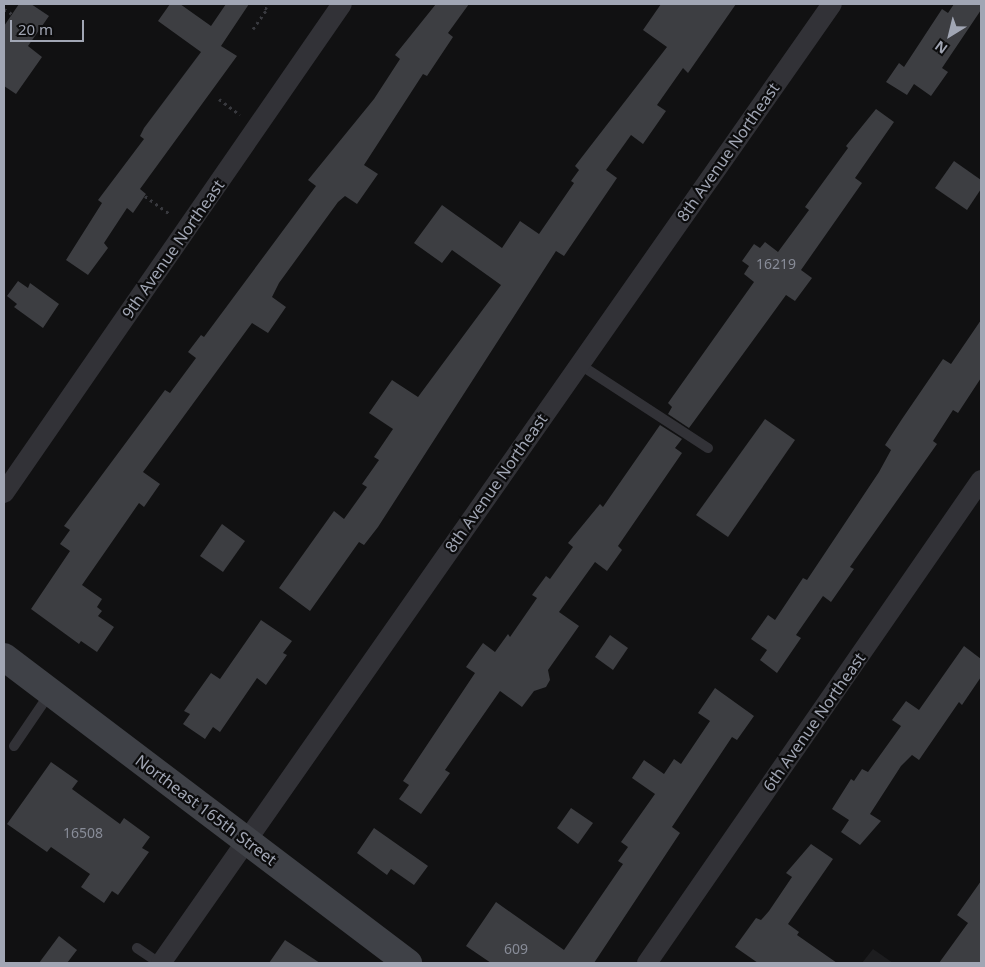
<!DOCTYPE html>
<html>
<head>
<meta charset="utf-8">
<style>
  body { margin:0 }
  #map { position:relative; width:985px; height:967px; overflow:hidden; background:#111112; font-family:"Noto Sans",sans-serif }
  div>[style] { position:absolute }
  .built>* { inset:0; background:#1d1d1f }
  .building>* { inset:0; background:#3d3e42 }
  .path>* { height:3px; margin-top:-1.5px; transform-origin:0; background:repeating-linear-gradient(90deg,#38393e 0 2.5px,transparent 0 6.5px) }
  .lane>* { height:10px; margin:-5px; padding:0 5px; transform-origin:5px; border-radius:5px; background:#323237 }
  .street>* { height:20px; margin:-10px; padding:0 10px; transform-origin:10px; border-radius:10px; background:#323237 }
  .secondary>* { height:28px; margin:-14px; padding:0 14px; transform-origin:14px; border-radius:14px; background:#3f4147 }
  span { translate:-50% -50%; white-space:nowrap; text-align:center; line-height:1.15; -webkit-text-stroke:4.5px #0c0c0d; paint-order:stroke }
  .number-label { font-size:14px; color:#888c98 }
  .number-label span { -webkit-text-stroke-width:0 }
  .street-label { font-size:16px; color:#a1a6b4 }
  .frame { position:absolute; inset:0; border:5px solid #a1a6b4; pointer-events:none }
  .north { position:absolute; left:925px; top:10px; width:50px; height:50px; -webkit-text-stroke:4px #0c0c0d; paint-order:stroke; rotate:216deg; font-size:14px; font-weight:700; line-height:20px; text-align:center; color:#a1a6b4 }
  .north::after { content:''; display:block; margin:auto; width:18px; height:22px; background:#a1a6b4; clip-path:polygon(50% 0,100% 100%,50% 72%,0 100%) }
  .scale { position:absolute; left:10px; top:20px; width:74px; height:22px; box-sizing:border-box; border:2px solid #a1a6b4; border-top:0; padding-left:6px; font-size:15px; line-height:18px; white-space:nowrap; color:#a1a6b4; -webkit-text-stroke:4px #0c0c0d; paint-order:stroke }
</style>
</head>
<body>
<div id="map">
  <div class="built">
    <div style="clip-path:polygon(873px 949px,893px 963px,862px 963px)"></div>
  </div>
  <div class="building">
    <div style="clip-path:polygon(19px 4px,31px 4px,49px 16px,28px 46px,42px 57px,16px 94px,4px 86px,4px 26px)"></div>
    <div style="clip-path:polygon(170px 4px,180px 4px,211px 26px,226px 4px,249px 4px,221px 46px,237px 56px,140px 189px,146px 194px,133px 213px,127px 208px,104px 243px,108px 248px,88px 275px,66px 260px,102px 203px,98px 200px,144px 139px,140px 136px,144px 128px,201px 52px,158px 21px)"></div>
    <div style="clip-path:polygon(436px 4px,469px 4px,448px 33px,453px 37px,427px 76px,423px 74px,364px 165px,378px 174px,357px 204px,345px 196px,338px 202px,279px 283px,272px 297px,286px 307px,268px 333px,252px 323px,143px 472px,160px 484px,144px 507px,139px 503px,82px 585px,102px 599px,97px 607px,102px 611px,98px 616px,114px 627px,97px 652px,81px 641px,79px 644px,31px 609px,70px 551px,60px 544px,70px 530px,64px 526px,165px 390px,170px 393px,196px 358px,188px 352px,201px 335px,204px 337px,316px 186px,308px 180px,374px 99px,400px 59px,395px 55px)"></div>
    <div style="clip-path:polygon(661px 4px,736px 4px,688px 73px,683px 68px,657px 105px,666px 111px,643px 144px,631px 135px,606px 170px,617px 178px,564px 256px,556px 251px,378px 527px,364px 545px,359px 542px,310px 611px,279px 588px,334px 511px,344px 519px,367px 487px,362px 484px,379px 460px,374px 457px,393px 429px,369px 413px,392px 380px,418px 397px,501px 285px,452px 250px,442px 263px,414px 243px,442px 205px,502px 248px,520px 221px,539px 234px,574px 183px,571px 181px,579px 170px,575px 166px,667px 47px,643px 30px)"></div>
    <div style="clip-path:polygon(954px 4px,981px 4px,981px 10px,942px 68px,948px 72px,931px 96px,914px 84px,907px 95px,886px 82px,899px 63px,904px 67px,942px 9px,948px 13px)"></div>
    <div style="clip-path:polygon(876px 109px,894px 122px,855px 178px,862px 183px,801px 270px,812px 278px,795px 301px,786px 295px,689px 428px,668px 414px,672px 407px,668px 403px,754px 282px,744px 274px,749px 266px,742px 261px,754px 244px,760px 248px,765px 242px,778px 252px,809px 210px,805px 207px,848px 148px,846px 146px)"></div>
    <div style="clip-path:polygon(954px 161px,981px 180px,981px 189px,967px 210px,935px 188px)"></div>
    <div style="clip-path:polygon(18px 281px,28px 288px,30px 283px,59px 304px,43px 328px,14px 307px,17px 304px,7px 296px)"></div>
    <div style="clip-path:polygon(981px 320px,981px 378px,958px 413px,953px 410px,933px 441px,937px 444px,850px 567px,854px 569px,831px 602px,823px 596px,796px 635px,801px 638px,777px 673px,760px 660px,767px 650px,751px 639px,768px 615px,775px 620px,803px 578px,807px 580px,879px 472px,891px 450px,885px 445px,902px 419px,943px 359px,951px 364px)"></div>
    <div style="clip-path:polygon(765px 419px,795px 440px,728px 537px,696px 515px)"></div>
    <div style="clip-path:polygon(660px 425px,682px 439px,675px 448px,682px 453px,618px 546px,622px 550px,607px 571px,595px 562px,559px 612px,579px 626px,548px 670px,550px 680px,546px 687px,534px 691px,522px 707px,500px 691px,445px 770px,450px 773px,421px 814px,399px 799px,409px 785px,403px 781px,475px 673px,466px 667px,483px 643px,495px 652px,508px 634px,510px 637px,537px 598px,532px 595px,546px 576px,550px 579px,573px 547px,568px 543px,600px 504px,603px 507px)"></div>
    <div style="clip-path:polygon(222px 524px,245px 541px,223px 572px,200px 556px)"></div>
    <div style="clip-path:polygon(261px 620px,292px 641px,283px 653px,287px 655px,266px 685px,257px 678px,220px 732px,213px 727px,205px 739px,183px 724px,190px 714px,184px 711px,211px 673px,220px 679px)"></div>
    <div style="clip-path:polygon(610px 635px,628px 648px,613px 670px,595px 657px)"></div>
    <div style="clip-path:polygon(964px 646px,981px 659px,981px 677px,962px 705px,959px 702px,919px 760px,912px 755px,901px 766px,870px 814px,881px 821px,860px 845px,841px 832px,849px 820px,832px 809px,851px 779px,854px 781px,862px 769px,868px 772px,901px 726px,892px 720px,906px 701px,919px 710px)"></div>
    <div style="clip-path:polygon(715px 688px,754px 716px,737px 740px,732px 737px,672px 827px,680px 833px,594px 963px,491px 963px,466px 946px,496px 902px,564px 950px,623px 864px,618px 861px,628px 847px,621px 842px,655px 794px,632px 778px,644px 760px,664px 774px,674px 759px,681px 764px,710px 721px,698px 713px)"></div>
    <div style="clip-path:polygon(51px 762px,78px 781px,72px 789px,120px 824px,124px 818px,150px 837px,142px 848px,149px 852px,118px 895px,112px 891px,104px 903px,81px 887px,90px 874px,51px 847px,47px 852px,7px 824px)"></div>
    <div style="clip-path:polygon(571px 808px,593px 823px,578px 844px,557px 828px)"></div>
    <div style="clip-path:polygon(374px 828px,428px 866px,414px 885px,391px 869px,387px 875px,357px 853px)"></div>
    <div style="clip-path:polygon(811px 844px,833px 859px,788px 924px,799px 932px,797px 935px,837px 963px,758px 963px,735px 947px,756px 918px,761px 920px,769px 911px,792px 877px,786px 873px)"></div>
    <div style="clip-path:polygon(981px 881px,981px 963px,939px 963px,968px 923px,957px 915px)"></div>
    <div style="clip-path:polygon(59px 936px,77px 950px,67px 963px,39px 963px)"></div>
    <div style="clip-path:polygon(285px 940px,320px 963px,269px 963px)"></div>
  </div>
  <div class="path">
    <div style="left:4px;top:9px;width:9px;rotate:32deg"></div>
    <div style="left:253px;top:29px;width:24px;rotate:-55deg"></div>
    <div style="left:267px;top:9px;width:4px;rotate:-146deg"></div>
    <div style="left:219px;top:99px;width:26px;rotate:37deg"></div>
    <div style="left:145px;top:196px;width:32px;rotate:36deg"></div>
  </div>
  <div class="lane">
    <div style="left:579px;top:364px;width:154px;rotate:33.1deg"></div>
    <div style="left:14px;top:746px;width:64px;rotate:-55.8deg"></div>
    <div style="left:137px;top:948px;width:27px;rotate:34deg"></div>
  </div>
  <div class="street">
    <div style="left:4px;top:493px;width:594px;rotate:-55.35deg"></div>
    <div style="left:161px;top:963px;width:1170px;rotate:-55.02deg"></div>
    <div style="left:647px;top:963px;width:587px;rotate:-55.34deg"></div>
  </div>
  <div class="secondary">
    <div style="left:4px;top:657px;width:507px;rotate:37.14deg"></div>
  </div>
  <div class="number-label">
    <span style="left:776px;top:264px">16219</span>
    <span style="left:83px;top:833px">16508</span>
    <span style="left:516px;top:949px">609</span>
  </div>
  <div class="street-label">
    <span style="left:728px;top:152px;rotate:-55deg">8th Avenue Northeast</span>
    <span style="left:173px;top:249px;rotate:-55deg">9th Avenue Northeast</span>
    <span style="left:496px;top:483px;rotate:-55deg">8th Avenue Northeast</span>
    <span style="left:814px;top:722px;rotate:-55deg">6th Avenue Northeast</span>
    <span style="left:206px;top:810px;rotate:37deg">Northeast 165th Street</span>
  </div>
  <div class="frame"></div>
  <div class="north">N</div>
  <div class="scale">20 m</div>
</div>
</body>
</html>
